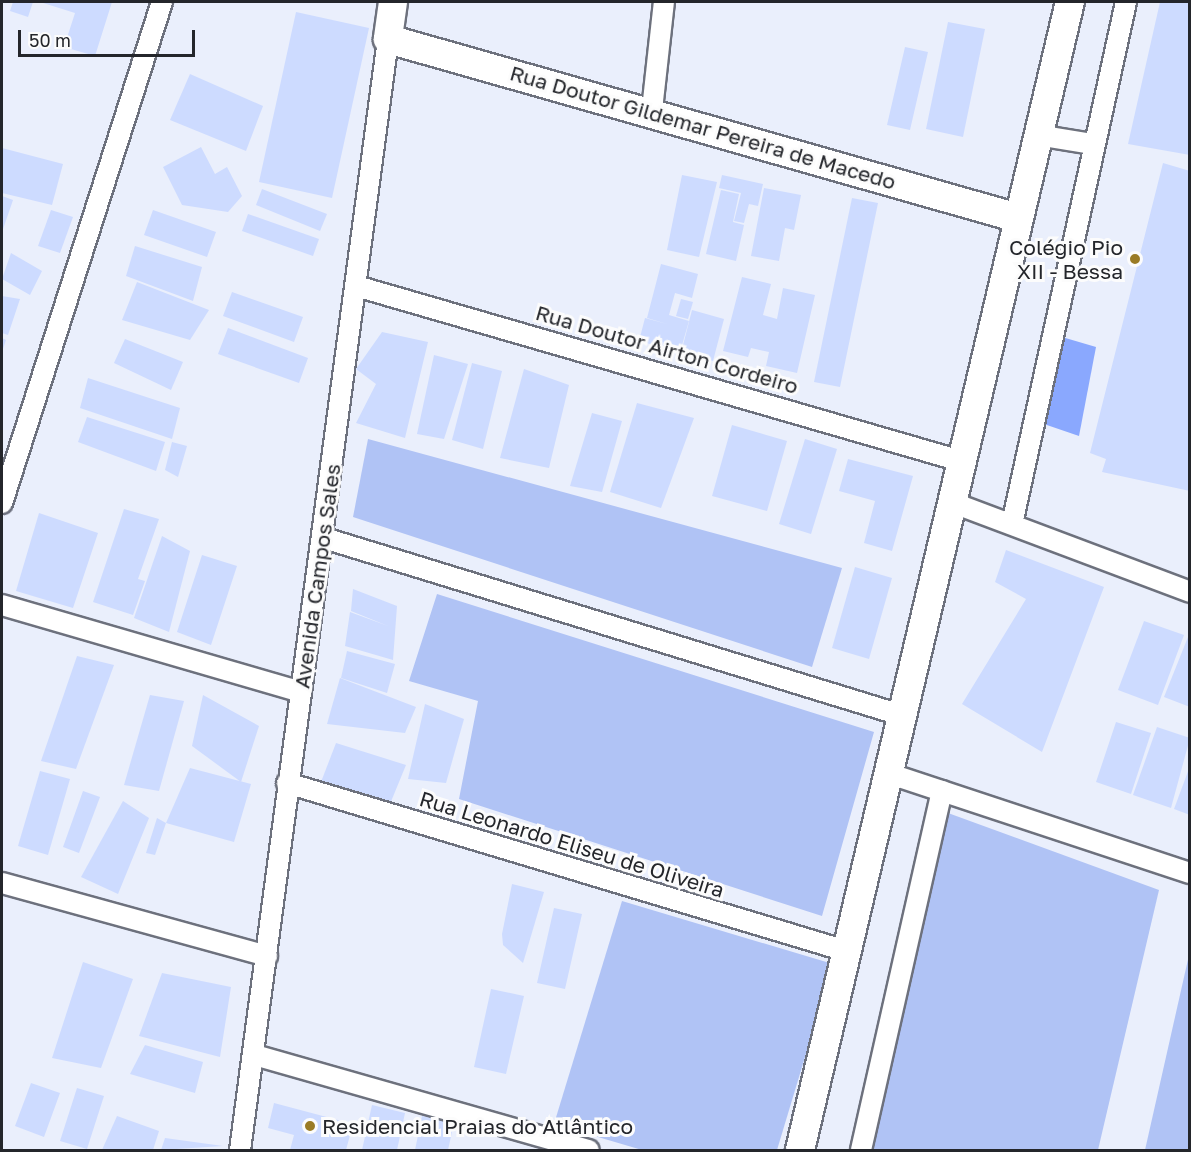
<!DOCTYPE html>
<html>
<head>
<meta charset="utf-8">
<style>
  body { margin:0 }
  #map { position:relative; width:1191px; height:1152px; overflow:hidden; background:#eaeffc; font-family:"Golos Text",sans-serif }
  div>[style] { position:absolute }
  .green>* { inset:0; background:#b0c3f5 }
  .water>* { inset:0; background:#8aa8fe }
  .building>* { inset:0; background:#cddbff }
  .roads { filter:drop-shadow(2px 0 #6d717d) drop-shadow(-2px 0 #6d717d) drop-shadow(0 2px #6d717d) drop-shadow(0 -2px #6d717d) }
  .street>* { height:20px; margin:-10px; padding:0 10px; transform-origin:10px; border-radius:10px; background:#fff }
  .secondary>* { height:28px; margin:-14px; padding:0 14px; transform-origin:14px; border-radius:14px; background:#fff }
  .dots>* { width:16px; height:16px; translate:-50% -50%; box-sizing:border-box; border:3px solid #fcfcfc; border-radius:50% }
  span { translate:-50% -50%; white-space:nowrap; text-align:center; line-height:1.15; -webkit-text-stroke:6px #fcfcfc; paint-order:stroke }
  .street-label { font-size:21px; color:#24262b }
  .poi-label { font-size:21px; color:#24262b }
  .right { translate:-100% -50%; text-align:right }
  .left { translate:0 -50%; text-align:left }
  .frame { position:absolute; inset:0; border:3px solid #24262b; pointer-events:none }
  .scale { position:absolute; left:18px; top:30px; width:177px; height:27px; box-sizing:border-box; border:3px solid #24262b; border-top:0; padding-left:8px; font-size:18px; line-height:21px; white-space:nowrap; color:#24262b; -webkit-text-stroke:4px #fcfcfc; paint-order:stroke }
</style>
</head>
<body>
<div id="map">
  <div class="green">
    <div style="clip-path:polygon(368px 439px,842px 568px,812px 667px,353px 517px)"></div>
    <div style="clip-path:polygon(437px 594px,874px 732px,822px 916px,459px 799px,478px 701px,409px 681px)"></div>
    <div style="clip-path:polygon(948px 813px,1159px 890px,1098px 1150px,871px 1150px)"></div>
    <div style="clip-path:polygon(622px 901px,833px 964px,777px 1150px,642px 1150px,554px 1124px)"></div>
    <div style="clip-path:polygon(1189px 955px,1189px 1150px,1145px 1150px)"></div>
  </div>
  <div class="water">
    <div style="clip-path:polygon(1062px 337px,1096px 347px,1079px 436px,1041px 423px)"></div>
  </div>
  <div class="building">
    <div style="clip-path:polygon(13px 2px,33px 2px,28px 17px,10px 11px)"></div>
    <div style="clip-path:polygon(40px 2px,112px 2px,95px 56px,64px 47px,75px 13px)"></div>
    <div style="clip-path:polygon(1160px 2px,1190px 2px,1190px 155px,1128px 144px)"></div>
    <div style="clip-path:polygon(296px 12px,369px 28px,332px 198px,259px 182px)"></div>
    <div style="clip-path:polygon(948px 22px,985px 29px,963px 137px,926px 129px)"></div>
    <div style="clip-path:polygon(905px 47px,928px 52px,910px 130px,887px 125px)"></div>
    <div style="clip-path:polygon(190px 74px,263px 106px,246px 151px,170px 120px)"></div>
    <div style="clip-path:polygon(201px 147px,215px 174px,227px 167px,242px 196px,228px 212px,182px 205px,163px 167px)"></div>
    <div style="clip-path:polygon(2px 148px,63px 164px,52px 205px,2px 193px)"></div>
    <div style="clip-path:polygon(1163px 163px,1190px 171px,1190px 491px,1102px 472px,1106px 459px,1090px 453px)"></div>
    <div style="clip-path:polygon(682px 175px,717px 182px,699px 257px,667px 250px)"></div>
    <div style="clip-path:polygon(722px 175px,763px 184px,758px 206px,749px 204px,744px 223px,734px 221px,741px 193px,719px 188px)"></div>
    <div style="clip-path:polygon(764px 188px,801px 195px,794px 230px,785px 228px,779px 261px,751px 256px)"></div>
    <div style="clip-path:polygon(262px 189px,327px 214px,320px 231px,256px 205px)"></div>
    <div style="clip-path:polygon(721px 190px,739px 194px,733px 222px,744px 225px,736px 261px,706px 254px)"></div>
    <div style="clip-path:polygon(2px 196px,13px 200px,2px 232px)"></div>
    <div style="clip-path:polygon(852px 198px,878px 203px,840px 387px,814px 382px)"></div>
    <div style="clip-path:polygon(51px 210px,73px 217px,60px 253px,38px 246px)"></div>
    <div style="clip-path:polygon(153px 210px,216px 232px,207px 257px,144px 235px)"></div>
    <div style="clip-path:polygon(248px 214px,319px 239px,313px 256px,242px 231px)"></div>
    <div style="clip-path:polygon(135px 246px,202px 267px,193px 301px,126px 276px)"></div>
    <div style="clip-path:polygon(11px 253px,42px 271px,30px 295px,2px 279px)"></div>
    <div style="clip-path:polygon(661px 264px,698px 274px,692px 298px,675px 293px,669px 315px,689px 321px,680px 352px,639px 341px,645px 318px,667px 324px,647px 318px)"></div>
    <div style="clip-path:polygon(742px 277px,771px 284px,763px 315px,777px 319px,783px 288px,815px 295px,797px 373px,766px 366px,769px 352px,751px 348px,748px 357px,723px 351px)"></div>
    <div style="clip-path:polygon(137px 282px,209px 310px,190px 340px,122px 320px)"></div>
    <div style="clip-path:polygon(232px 292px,303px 317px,294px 342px,223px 316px)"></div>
    <div style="clip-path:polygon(2px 296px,20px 299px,8px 335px,2px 333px)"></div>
    <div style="clip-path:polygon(681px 299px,693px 302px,688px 319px,676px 316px)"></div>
    <div style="clip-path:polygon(692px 310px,724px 319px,713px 361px,681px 353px)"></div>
    <div style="clip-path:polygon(228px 328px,308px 358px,299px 383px,218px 354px)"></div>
    <div style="clip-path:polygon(382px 332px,428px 342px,405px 438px,356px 423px,376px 384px,356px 369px)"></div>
    <div style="clip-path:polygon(2px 338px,6px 340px,2px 352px)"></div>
    <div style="clip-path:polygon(125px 339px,183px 362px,171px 390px,114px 363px)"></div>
    <div style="clip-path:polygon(434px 355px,468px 364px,444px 439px,417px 434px)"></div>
    <div style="clip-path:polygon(472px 363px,502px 371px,483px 449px,452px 440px)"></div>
    <div style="clip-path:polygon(524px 369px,569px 385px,549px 468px,500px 458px)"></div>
    <div style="clip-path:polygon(88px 378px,180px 408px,172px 439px,80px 408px)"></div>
    <div style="clip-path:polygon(637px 403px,694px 418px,661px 508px,610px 492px)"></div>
    <div style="clip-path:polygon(592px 413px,622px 421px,602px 492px,570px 486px)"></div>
    <div style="clip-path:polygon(87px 417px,165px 442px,156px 471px,78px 442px)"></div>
    <div style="clip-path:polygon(732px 425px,787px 441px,767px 511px,712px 496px)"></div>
    <div style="clip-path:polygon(805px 439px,837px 449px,811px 534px,779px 524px)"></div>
    <div style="clip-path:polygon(172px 442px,187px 446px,178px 477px,165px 470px)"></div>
    <div style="clip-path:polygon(848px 459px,913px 476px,892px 551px,864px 543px,875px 501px,839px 491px)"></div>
    <div style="clip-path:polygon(124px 509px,159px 519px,138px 579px,145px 581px,133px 615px,93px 602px)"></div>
    <div style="clip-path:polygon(39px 513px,98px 533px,73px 608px,16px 591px)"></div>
    <div style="clip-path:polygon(162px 536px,190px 551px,169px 632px,134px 618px)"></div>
    <div style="clip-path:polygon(1006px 550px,1104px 587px,1042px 752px,962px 704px,1026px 599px,995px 582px)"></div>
    <div style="clip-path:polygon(202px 555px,237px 566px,211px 645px,177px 632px)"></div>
    <div style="clip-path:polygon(855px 567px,892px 578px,869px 659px,832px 648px)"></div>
    <div style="clip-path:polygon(353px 589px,397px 606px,393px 660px,345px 646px,350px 612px,388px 626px,351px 611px)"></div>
    <div style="clip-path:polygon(1144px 621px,1184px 635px,1158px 705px,1118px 690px)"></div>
    <div style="clip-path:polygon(1190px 632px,1190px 707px,1164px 697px)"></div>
    <div style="clip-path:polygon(347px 651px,395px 664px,387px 693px,341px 678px)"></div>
    <div style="clip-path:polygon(77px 656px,114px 665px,76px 769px,41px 761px)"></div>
    <div style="clip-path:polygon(340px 678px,416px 707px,405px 733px,327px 724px)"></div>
    <div style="clip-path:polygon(150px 695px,184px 701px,159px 791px,124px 785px)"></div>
    <div style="clip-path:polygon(203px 695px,259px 726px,241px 782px,192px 746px)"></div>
    <div style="clip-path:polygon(425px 704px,464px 719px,446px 783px,408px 779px)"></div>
    <div style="clip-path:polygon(1116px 722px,1151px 733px,1131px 794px,1096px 782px)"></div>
    <div style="clip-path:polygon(1157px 727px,1190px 738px,1171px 808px,1133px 795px)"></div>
    <div style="clip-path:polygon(336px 743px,406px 765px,390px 804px,321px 782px)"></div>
    <div style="clip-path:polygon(1190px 766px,1190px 815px,1174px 809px)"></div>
    <div style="clip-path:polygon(190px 768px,251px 784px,234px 842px,166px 823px)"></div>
    <div style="clip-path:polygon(40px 771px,70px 779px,48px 855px,18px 846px)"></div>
    <div style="clip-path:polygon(83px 791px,100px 797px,79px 853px,63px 847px)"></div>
    <div style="clip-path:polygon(123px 801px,149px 818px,118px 894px,81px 877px)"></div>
    <div style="clip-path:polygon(157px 818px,166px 823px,155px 855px,146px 853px)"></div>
    <div style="clip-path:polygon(512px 884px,544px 892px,523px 963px,503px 945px,502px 934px)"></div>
    <div style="clip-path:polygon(554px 908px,582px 914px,565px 989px,537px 983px)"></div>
    <div style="clip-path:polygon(83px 962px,133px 979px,101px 1068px,52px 1058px)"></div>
    <div style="clip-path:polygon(162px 973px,231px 987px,220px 1057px,139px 1036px)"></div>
    <div style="clip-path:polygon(491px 989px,524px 996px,506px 1074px,474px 1067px)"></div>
    <div style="clip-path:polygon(145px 1045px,203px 1062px,195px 1093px,130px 1074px)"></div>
    <div style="clip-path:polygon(31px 1083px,60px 1093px,44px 1137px,15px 1126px)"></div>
    <div style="clip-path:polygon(77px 1088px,104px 1096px,87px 1149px,60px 1141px)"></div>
    <div style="clip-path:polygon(274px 1103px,353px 1124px,346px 1150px,290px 1150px,294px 1135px,268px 1128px)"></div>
    <div style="clip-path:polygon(372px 1105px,405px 1113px,397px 1150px,362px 1150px)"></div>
    <div style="clip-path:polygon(117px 1116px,159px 1131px,153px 1150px,102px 1150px)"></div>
    <div style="clip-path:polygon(422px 1116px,454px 1123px,448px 1150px,415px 1150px)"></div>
    <div style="clip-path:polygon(165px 1138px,223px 1146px,161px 1150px)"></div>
  </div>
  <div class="roads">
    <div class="street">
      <div style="left:652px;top:110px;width:109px;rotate:-83.7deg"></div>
      <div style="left:1037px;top:135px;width:56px;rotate:9.3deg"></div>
      <div style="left:356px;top:286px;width:633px;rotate:16.14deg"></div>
      <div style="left:2px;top:503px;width:526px;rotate:-72.29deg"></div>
      <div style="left:956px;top:504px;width:250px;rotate:20.6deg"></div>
      <div style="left:1012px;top:524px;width:534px;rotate:-77.68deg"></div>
      <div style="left:324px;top:538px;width:607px;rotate:17.06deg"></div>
      <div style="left:2px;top:605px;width:311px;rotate:16.2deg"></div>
      <div style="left:890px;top:774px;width:316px;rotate:18.3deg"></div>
      <div style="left:287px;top:783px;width:581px;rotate:16.72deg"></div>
      <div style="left:2px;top:883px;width:275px;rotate:15.4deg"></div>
      <div style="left:255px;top:1055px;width:347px;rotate:15.9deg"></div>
      <div style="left:240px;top:1150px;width:1121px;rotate:-82.41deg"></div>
      <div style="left:861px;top:1150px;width:368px;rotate:-77.3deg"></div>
    </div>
    <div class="secondary">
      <div style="left:393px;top:2px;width:37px;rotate:98deg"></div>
      <div style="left:388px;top:39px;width:655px;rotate:15.86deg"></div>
      <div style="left:800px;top:1150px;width:1179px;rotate:-76.77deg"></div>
    </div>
  </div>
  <div class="dots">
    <div style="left:1135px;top:259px;background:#9a7b25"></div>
    <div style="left:310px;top:1126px;background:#9a7b25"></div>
  </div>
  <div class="street-label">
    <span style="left:703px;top:127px;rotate:16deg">Rua Doutor Gildemar Pereira de Macedo</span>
    <span style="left:667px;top:349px;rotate:16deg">Rua Doutor Airton Cordeiro</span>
    <span style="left:317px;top:576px;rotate:-82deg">Avenida Campos Sales</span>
    <span style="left:572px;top:844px;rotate:17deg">Rua Leonardo Eliseu de Oliveira</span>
  </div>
  <div class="poi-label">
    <span class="right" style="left:1123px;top:259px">Colégio Pio<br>XII - Bessa</span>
    <span class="left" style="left:322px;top:1126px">Residencial Praias do Atlântico</span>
  </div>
  <div class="frame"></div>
  <div class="scale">50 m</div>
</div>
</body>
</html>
